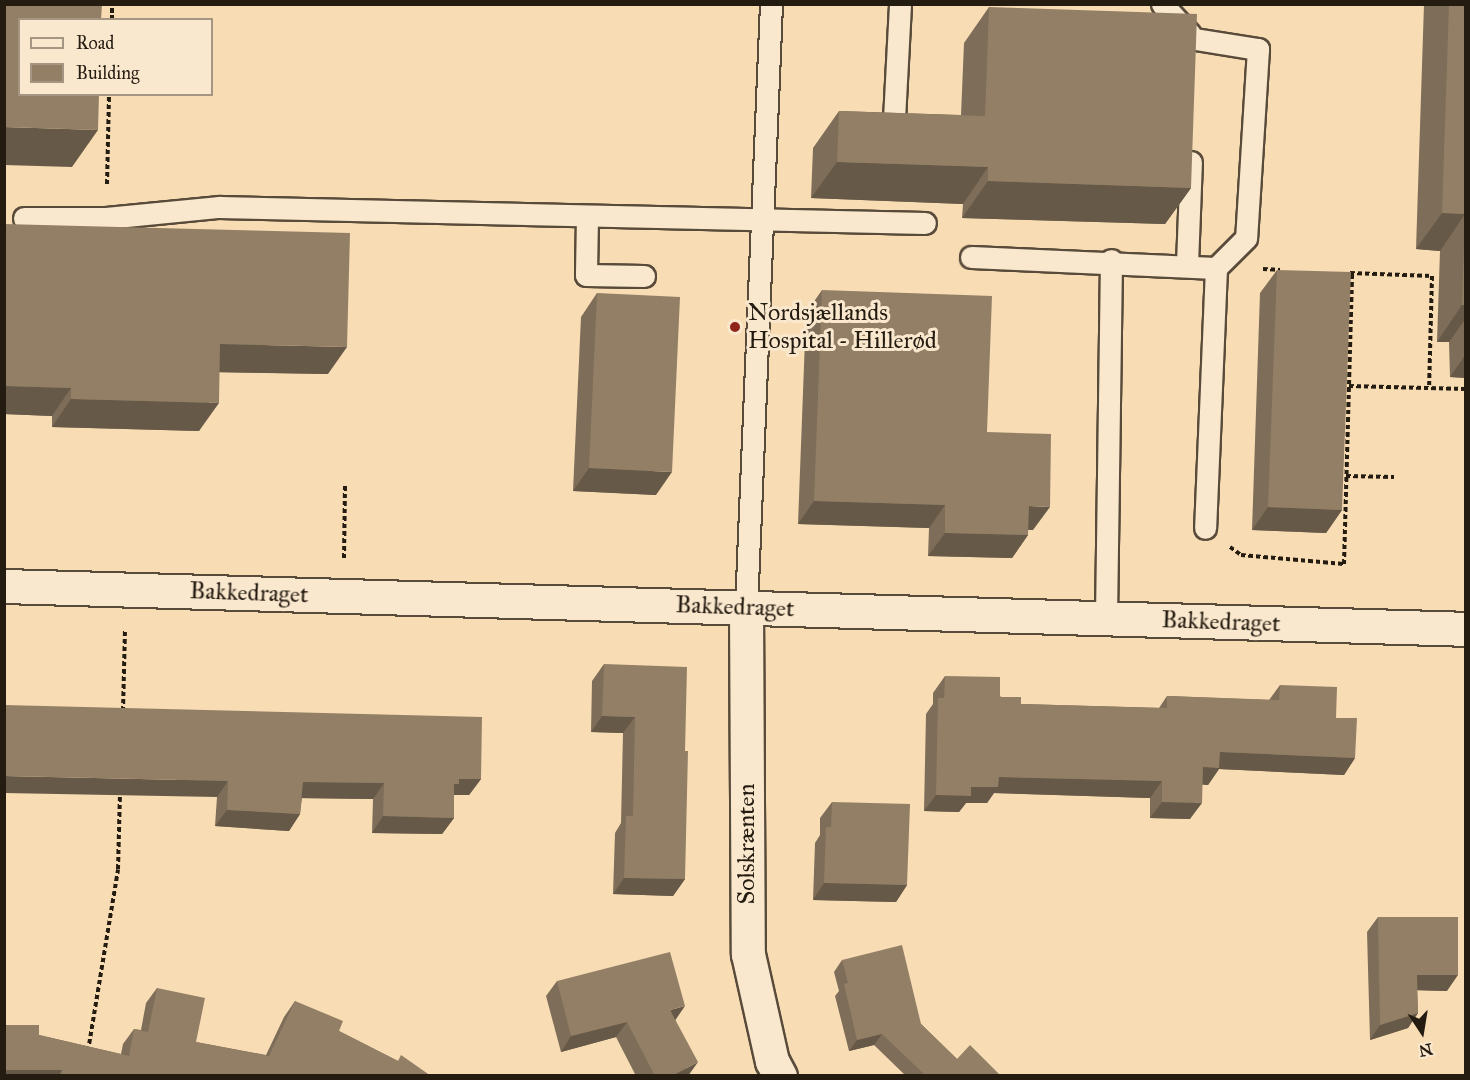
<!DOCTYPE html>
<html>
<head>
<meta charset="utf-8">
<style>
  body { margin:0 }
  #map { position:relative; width:1470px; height:1080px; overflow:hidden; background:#f8dcb4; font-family:"IM FELL Great Primer",serif }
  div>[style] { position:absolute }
  .path>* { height:4px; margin-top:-2px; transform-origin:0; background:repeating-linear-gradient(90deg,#241b11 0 4.5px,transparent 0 7.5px) }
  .roads { filter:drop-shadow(2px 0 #594b3a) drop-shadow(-2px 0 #594b3a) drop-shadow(0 2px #594b3a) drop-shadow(0 -2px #594b3a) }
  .service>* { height:21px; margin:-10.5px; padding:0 10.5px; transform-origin:10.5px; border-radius:10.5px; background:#fae8ce }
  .minor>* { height:33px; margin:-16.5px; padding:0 16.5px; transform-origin:16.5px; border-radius:16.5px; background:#fae8ce }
  .wall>* { inset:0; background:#7e6d58 }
  .shaded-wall>* { inset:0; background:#665947 }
  .building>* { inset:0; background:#927f66 }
  .dots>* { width:16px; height:16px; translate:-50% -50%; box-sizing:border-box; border:3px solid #fae8ce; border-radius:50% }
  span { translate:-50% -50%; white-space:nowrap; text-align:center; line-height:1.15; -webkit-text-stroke:6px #fae8ce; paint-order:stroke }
  .poi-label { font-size:24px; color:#241b11 }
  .left { translate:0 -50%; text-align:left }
  .street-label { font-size:24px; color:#241b11 }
  .frame { position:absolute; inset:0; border:6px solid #241b11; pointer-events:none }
  .legend { position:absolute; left:18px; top:18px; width:195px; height:78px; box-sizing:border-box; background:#fae8ce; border:2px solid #a49682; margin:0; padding:8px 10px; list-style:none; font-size:18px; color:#241b11 }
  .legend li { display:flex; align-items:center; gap:12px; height:30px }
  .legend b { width:30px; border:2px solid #a49682 }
  .north { position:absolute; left:1392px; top:1002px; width:60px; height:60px; -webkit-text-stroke:4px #fae8ce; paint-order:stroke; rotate:168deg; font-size:16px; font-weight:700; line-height:24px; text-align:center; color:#241b11 }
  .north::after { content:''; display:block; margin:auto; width:21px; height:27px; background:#241b11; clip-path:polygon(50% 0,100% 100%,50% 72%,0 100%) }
</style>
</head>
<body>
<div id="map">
  <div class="path">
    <div style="left:112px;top:20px;width:16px;rotate:-90deg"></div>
    <div style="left:107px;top:184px;width:90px;rotate:-88.7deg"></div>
    <div style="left:1263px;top:269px;width:17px;rotate:3deg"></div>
    <div style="left:1350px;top:273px;width:82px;rotate:2.1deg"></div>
    <div style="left:1432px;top:276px;width:112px;rotate:91.5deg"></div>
    <div style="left:1349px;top:386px;width:117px;rotate:1.5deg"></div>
    <div style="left:1346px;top:476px;width:48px;rotate:1.2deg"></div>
    <div style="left:1230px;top:547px;width:14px;rotate:36deg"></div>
    <div style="left:1241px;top:555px;width:103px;rotate:5deg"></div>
    <div style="left:1344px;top:564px;width:291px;rotate:-88.4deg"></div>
    <div style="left:344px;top:558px;width:74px;rotate:-89.2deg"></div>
    <div style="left:123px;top:711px;width:82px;rotate:-88.6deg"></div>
    <div style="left:88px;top:1051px;width:184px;rotate:-80.6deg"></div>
    <div style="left:118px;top:869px;width:78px;rotate:-88.5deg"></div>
  </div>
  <div class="roads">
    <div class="service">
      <div style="left:1162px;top:4px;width:41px;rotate:47deg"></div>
      <div style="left:1195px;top:39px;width:64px;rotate:9deg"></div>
      <div style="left:1258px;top:49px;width:189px;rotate:93.6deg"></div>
      <div style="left:1246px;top:238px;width:42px;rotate:135deg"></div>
      <div style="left:897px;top:138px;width:4px;rotate:180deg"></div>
      <div style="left:893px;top:138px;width:134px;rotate:-87deg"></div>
      <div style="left:587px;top:216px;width:59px;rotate:91deg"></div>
      <div style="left:586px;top:275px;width:58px;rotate:1deg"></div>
      <div style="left:24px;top:218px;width:82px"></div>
      <div style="left:106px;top:218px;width:114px;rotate:-5.6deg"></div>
      <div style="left:219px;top:207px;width:706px;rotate:1.3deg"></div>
      <div style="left:971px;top:257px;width:245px;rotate:2.6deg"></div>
      <div style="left:1216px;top:268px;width:260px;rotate:92.4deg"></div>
      <div style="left:1187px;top:264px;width:102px;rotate:-87.8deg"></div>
      <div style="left:746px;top:608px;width:605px;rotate:-87.63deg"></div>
      <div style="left:1106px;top:618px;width:358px;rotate:-89.2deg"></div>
    </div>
    <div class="minor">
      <div style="left:4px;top:586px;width:1463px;rotate:1.68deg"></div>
      <div style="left:746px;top:608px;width:346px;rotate:89.7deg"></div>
      <div style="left:748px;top:954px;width:110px;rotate:77.4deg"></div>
      <div style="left:772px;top:1061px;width:17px;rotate:62deg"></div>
    </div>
  </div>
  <div class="wall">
    <div style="clip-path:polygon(1424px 4px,1466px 4px,1466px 378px,1450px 377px,1449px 342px,1437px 342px,1440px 251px,1416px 249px)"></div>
    <div style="clip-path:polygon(989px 7px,1191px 188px,1165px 224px,962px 218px,963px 204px,811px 198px,813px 148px,839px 111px,961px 115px,964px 43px)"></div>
    <div style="clip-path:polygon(4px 224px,328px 374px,219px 372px,199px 431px,52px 427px,52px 416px,4px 414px)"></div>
    <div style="clip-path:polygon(1277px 270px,1342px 510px,1326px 533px,1252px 530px,1260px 293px)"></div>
    <div style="clip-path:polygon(822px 290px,987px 432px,1033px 530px,1028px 530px,1028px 535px,1012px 558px,928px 556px,929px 528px,798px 524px,806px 313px)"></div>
    <div style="clip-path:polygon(597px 293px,656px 495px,573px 491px,581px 317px)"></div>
    <div style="clip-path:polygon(604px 664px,685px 751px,685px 879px,673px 896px,613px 894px,615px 833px,621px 823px,623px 733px,591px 732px,592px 681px)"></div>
    <div style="clip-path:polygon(945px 676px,1021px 704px,1159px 708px,1167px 696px,1269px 700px,1280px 685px,1336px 718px,1355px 758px,1344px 775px,1219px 769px,1208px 785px,1202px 784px,1190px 819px,1150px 818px,1150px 798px,994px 793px,987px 803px,966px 803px,959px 812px,924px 811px,926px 714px,933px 704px,933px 693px)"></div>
    <div style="clip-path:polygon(4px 705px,481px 779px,469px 795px,454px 795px,454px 818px,442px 834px,372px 833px,373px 799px,302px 798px,300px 814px,289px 831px,215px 826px,217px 797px)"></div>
    <div style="clip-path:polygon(832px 802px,907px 885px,896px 902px,813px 900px,815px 843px,820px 835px,820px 818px)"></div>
    <div style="clip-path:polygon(1378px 917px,1447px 991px,1417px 990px,1418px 1013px,1408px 1028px,1370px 1040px,1367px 932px)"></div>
    <div style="clip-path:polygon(842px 960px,921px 1024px,957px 1059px,1001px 1076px,906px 1076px,874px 1045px,849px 1051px,835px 996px,839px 991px,834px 972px)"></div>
    <div style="clip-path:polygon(557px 981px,675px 1019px,688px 1076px,636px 1076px,616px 1037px,561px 1052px,546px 996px)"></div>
    <div style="clip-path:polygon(157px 988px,196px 1042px,266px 1055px,284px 1017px,295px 1001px,339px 1031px,398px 1061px,431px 1076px,4px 1076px,39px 1035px,121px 1054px,123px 1044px,134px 1029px,141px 1030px,146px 1003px)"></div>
  </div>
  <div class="shaded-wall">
    <div style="clip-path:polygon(4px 127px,98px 130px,72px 167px,4px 165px)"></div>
    <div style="clip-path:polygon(837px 162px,988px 167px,963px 204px,811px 198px)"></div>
    <div style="clip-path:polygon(988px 181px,1191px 188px,1165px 224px,962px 218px)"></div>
    <div style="clip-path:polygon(1442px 213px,1465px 214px,1440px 251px,1416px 249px)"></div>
    <div style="clip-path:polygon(1462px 305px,1466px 305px,1466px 318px,1449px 342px,1437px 342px)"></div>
    <div style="clip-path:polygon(220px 344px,347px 347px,328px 374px,201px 372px)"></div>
    <div style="clip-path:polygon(1466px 354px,1466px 378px,1450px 377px)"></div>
    <div style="clip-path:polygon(4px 386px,71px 388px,52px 416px,4px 414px)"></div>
    <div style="clip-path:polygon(71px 399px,219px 403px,199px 431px,52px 427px)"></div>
    <div style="clip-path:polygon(589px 468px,672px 472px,656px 495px,573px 491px)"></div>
    <div style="clip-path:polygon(814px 501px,945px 505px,929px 528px,798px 524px)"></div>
    <div style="clip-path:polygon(1029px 506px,1050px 507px,1033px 530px,1013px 529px)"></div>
    <div style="clip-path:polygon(1268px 507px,1342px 510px,1326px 533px,1252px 530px)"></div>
    <div style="clip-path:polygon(945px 533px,1028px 535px,1012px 558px,928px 556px)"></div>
    <div style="clip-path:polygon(602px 716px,635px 717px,623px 733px,591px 732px)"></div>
    <div style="clip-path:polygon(1220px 752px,1355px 758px,1344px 775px,1219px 769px,1208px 785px,1191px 784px,1203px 767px)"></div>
    <div style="clip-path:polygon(5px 776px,228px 781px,217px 797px,4px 793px)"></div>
    <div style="clip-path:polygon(999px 777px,1162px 781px,1150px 798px,994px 793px,987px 803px,966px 803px,959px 812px,924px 811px,936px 795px,971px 787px)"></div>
    <div style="clip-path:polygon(459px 779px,481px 779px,469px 795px,451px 795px,454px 784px)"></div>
    <div style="clip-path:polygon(303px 782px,384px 783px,373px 799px,291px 798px)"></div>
    <div style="clip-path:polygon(1162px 802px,1202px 803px,1190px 819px,1150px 818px)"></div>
    <div style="clip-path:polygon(227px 810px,300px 814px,289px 831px,215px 826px)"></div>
    <div style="clip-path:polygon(383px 816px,454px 818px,442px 834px,372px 833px)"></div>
    <div style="clip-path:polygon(624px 878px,685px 879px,673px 896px,613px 894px)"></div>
    <div style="clip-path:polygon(824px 883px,907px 885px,896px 902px,813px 900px)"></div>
    <div style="clip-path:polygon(1417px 975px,1458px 975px,1447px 991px,1406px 990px)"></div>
    <div style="clip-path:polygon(685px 1006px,674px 1022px,670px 1010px)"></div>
    <div style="clip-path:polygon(1418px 1013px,1408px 1028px,1370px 1040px,1380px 1025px)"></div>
    <div style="clip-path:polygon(627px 1022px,616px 1037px,561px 1052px,571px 1036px)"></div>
    <div style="clip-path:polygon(882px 1034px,874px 1045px,849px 1051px,857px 1040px)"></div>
    <div style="clip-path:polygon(698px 1062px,688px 1076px,672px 1076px)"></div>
    <div style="clip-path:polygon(4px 1070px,62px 1070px,58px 1076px,4px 1076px)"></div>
  </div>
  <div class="building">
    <div style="clip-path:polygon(4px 4px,102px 4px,101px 20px,20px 20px,20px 94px,99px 94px,98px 130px,4px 127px)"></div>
    <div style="clip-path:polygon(1449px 4px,1466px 4px,1466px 305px,1462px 305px,1465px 214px,1442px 213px)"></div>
    <div style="clip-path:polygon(989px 7px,1197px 14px,1191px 188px,988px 181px,988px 167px,837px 162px,839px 111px,985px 116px)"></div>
    <div style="clip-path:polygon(4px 224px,350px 233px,347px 347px,220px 344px,219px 403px,71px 399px,71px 388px,4px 386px)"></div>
    <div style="clip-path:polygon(1277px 270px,1351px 272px,1342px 510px,1268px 507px)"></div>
    <div style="clip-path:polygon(822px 290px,992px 296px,987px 432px,1051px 434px,1050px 507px,1029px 506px,1028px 535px,945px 533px,945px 505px,814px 501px)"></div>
    <div style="clip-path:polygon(597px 293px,680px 297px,672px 472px,589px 468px)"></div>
    <div style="clip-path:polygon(604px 664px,687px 667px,685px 751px,688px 751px,685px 879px,624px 878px,626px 816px,633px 816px,635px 717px,602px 716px)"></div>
    <div style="clip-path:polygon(945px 676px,1000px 677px,1000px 697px,1021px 697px,1021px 704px,1167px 708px,1167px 696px,1279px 700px,1280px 685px,1337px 687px,1336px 718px,1357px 718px,1355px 758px,1220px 752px,1219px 768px,1203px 767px,1202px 803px,1162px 802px,1162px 781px,999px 777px,998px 787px,971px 787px,971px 796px,936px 795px,938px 698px,944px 698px)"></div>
    <div style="clip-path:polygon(4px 705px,482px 717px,481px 779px,459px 779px,459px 784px,454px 784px,454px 818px,383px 816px,384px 783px,303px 782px,300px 814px,227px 810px,228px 781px,5px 776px,4px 795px)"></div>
    <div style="clip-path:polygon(832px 802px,910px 804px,907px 885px,824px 883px,826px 827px,831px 827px)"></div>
    <div style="clip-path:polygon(1378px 917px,1458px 917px,1458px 975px,1417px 975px,1418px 1013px,1380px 1025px)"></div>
    <div style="clip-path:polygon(902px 945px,921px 1024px,957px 1059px,970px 1045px,1001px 1076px,926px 1076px,882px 1034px,857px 1040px,844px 984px,848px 983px,842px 960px)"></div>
    <div style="clip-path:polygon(670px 952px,685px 1006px,670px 1010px,698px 1062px,672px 1076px,655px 1076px,627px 1022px,571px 1036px,557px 981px)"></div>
    <div style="clip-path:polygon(157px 988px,205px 998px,196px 1042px,269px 1056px,295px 1001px,343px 1021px,339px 1031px,398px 1061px,401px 1055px,431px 1076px,61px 1076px,62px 1070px,4px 1070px,4px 1025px,39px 1025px,39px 1035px,129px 1056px,134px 1029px,148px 1032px)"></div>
  </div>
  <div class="dots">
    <div style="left:735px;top:327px;background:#8f2418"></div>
  </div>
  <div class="poi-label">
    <span class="left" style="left:748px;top:327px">Nordsjællands<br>Hospital - Hillerød</span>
  </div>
  <div class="street-label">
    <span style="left:249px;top:593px;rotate:2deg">Bakkedraget</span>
    <span style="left:735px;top:607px;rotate:2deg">Bakkedraget</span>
    <span style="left:1221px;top:622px;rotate:2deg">Bakkedraget</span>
    <span style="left:747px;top:844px;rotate:-90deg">Solskrænten</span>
  </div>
  <div class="frame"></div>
  <ul class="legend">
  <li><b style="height:8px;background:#fae8ce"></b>Road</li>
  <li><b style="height:16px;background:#927f66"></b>Building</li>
  </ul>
  <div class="north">N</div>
</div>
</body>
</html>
